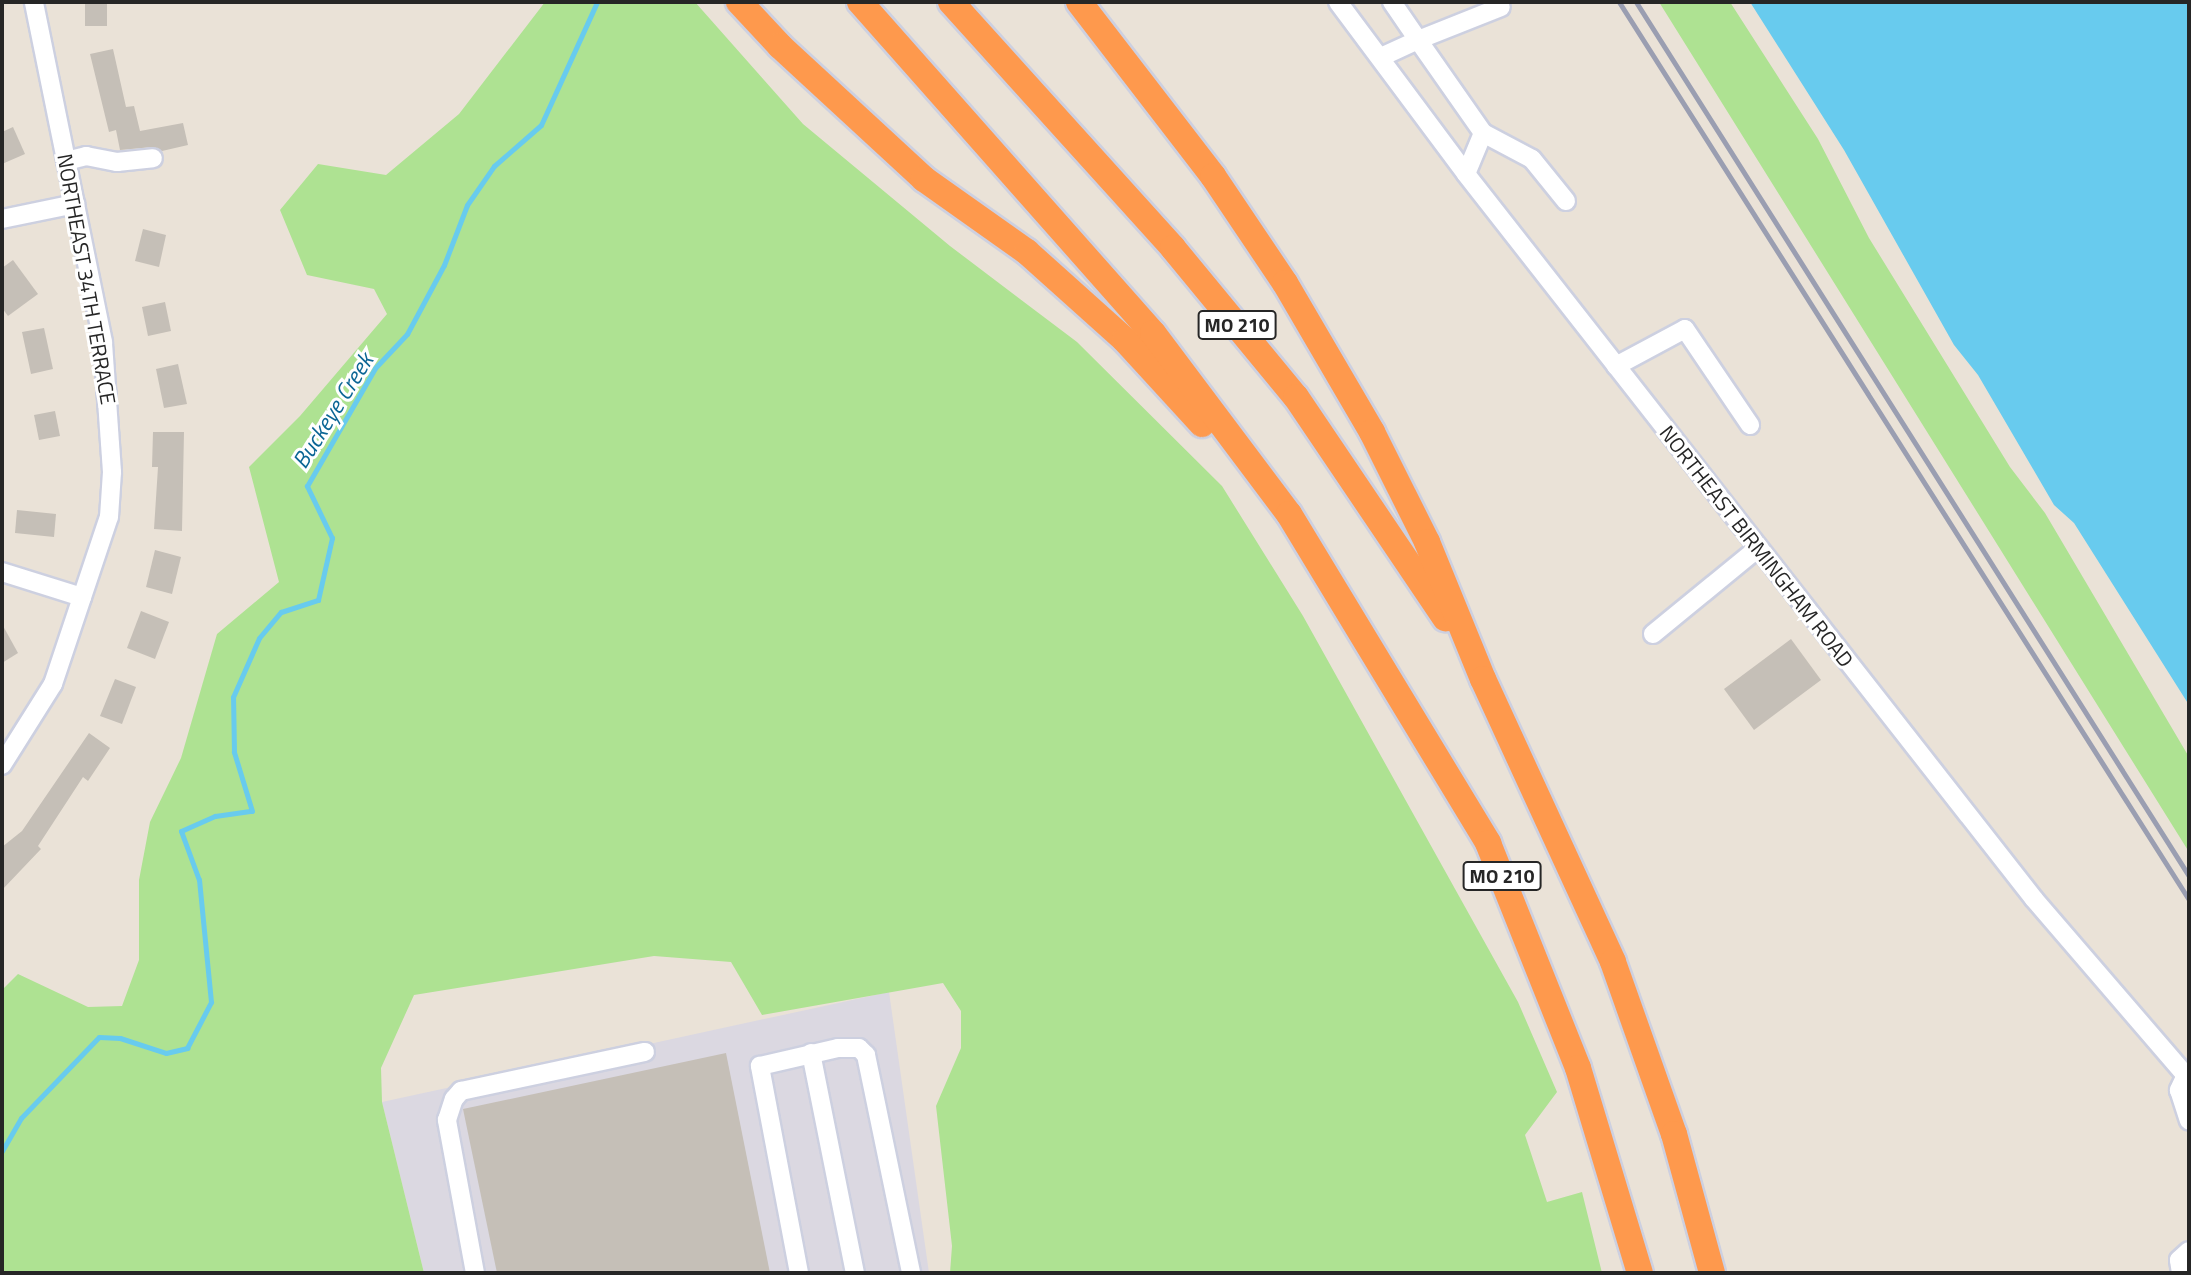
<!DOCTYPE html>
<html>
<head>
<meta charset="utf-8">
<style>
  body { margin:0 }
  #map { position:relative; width:2191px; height:1275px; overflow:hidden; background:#eae2d7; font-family:"Titillium Web",sans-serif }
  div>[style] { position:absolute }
  .industrial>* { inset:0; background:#dbd8e1 }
  .green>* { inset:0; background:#aee292 }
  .water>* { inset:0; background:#68cbee }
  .stream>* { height:5px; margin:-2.5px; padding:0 2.5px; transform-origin:2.5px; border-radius:2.5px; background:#68cbee }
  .building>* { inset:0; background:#c5bfb7 }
  .roads { filter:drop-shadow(2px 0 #cdd0e0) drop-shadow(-2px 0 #cdd0e0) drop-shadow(0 2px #cdd0e0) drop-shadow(0 -2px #cdd0e0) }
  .minor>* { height:18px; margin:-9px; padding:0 9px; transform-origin:9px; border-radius:9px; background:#fff }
  .highway>* { height:26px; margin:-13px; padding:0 13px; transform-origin:13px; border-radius:13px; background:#fe994d }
  .rail>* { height:5px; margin:-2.5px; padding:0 2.5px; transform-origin:2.5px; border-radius:2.5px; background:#9a9eb1 }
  span { translate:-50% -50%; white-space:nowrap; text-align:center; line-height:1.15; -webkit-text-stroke:6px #fff; paint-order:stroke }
  .shield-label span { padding:2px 5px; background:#fff; border:2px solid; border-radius:5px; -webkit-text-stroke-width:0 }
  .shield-label { font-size:19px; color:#262626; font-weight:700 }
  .street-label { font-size:21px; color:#262626 }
  .water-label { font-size:23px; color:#0c6695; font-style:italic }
  .frame { position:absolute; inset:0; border:4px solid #262626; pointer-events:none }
</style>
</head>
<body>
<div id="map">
  <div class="industrial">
    <div style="clip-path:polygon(889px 992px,929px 1273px,424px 1273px,382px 1102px)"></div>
  </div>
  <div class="green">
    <div style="clip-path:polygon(545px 2px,695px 2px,803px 124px,950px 246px,1077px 342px,1222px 486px,1303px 616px,1518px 1002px,1557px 1092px,1525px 1135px,1547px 1202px,1582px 1192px,1602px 1273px,950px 1273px,952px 1246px,936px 1106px,961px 1048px,961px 1011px,943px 983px,762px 1015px,731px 962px,654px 956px,414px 995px,381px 1068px,382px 1102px,424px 1273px,2px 1273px,2px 990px,18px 974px,88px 1007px,122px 1006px,139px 960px,139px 880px,150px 822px,181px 758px,217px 634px,279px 582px,249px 467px,300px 416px,387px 314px,374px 289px,307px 275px,280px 210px,318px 164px,386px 175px,459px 114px)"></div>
    <div style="clip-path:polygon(1659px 2px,1730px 2px,1818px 139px,1869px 238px,2010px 467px,2045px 513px,2189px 757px,2189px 852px)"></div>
  </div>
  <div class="water">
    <div style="clip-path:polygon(1750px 2px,2189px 2px,2189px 705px,2074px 523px,2054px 505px,1978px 375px,1954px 345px,1844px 150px)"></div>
  </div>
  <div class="stream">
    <div style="left:2px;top:1151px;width:38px;rotate:-60deg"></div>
    <div style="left:21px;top:1118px;width:112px;rotate:-46.1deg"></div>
    <div style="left:99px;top:1037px;width:21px;rotate:3deg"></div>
    <div style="left:120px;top:1038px;width:48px;rotate:18.1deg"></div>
    <div style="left:166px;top:1053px;width:22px;rotate:-13deg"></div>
    <div style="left:187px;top:1048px;width:52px;rotate:-62.4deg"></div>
    <div style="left:211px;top:1002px;width:123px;rotate:-95.6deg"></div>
    <div style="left:199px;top:880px;width:52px;rotate:-110.2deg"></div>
    <div style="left:181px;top:831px;width:37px;rotate:-24deg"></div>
    <div style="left:215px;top:816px;width:37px;rotate:-8deg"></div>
    <div style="left:252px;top:811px;width:62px;rotate:-107deg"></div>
    <div style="left:234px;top:752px;width:55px;rotate:-91deg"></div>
    <div style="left:233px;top:697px;width:64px;rotate:-66.2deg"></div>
    <div style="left:259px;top:638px;width:34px;rotate:-50deg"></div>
    <div style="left:281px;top:612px;width:39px;rotate:-18deg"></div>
    <div style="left:318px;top:600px;width:64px;rotate:-77.3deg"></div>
    <div style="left:332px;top:538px;width:58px;rotate:-115.7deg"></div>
    <div style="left:307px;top:486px;width:136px;rotate:-60deg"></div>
    <div style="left:375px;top:368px;width:47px;rotate:-46.7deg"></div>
    <div style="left:407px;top:334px;width:78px;rotate:-61.8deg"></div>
    <div style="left:444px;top:265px;width:64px;rotate:-69deg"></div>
    <div style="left:467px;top:205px;width:47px;rotate:-55.3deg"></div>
    <div style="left:494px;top:166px;width:62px;rotate:-41.1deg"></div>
    <div style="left:541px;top:125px;width:135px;rotate:-65.5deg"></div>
  </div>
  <div class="building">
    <div style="clip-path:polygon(85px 2px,107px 2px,107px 26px,85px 26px)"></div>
    <div style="clip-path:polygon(113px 49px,126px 107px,134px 106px,140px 131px,183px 123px,188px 145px,162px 151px,152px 147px,120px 150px,116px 130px,109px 132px,90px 54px)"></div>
    <div style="clip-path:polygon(13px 127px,25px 154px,2px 164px,2px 132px)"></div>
    <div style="clip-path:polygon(143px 229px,166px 235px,159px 267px,135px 261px)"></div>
    <div style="clip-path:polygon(13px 260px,38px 294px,8px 316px,2px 308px,2px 268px)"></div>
    <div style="clip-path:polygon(165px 302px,171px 331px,148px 336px,142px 307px)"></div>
    <div style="clip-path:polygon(44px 328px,53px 369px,31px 374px,22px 332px)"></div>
    <div style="clip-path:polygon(178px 364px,187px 404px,164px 408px,156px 369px)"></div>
    <div style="clip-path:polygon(55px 411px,60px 436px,39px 440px,34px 415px)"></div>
    <div style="clip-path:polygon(153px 432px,184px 432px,182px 531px,154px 529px,158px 467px,152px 467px)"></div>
    <div style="clip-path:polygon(17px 510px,56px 514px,54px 537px,15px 533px)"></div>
    <div style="clip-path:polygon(155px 550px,181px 557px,172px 594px,146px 587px)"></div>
    <div style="clip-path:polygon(141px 611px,169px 622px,155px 659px,127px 648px)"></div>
    <div style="clip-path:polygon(2px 624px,18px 653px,2px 663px)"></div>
    <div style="clip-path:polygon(1791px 639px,1821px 680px,1754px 730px,1724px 689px)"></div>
    <div style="clip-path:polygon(115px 679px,136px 687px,122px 724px,100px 716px)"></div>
    <div style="clip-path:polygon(89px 733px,110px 748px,88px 781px,83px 777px,38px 846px,41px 849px,2px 890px,2px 847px,22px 831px)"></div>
    <div style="clip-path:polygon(726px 1053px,770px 1273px,497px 1273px,463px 1109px)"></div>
  </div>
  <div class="roads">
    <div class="minor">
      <div style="left:1338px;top:2px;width:214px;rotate:53.3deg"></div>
      <div style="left:1466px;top:174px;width:921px;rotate:51.92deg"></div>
      <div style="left:2034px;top:899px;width:238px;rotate:49.3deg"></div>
      <div style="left:1392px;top:2px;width:46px;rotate:55.6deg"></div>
      <div style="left:1418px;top:40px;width:89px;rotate:-21.7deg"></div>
      <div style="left:1381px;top:57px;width:41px;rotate:-24.7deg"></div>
      <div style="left:1418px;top:40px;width:113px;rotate:55deg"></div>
      <div style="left:1483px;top:133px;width:44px;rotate:112.5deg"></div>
      <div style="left:1483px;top:133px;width:55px;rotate:28deg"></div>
      <div style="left:1532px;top:159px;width:54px;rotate:51deg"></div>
      <div style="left:66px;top:161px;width:21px;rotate:-14deg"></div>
      <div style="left:86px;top:156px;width:32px;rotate:11deg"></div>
      <div style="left:117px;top:162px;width:36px;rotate:-6deg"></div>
      <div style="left:2px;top:219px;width:75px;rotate:-11.6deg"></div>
      <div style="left:1616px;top:366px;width:78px;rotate:-28.2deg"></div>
      <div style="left:1685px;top:329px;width:116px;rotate:55.9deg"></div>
      <div style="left:2px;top:572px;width:84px;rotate:17.4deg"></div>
      <div style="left:1653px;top:634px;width:136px;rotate:-39.3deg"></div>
      <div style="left:2px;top:765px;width:96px;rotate:-57.8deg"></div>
      <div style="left:53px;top:684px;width:176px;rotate:-71.5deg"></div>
      <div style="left:109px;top:517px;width:45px;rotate:-86.2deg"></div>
      <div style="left:112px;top:472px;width:130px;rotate:-94deg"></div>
      <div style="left:103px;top:342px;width:347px;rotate:-101.5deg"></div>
      <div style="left:811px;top:1053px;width:224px;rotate:78.7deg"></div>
      <div style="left:2186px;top:1075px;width:17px;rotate:115deg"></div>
      <div style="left:2179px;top:1090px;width:32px;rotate:72deg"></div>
      <div style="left:475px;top:1273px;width:156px;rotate:-100.4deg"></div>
      <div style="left:447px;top:1120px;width:22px;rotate:-72deg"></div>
      <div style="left:454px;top:1099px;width:11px;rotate:-49deg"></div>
      <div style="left:461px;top:1091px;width:188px;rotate:-12deg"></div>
      <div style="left:799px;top:1273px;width:211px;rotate:-100.7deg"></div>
      <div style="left:760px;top:1066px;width:80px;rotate:-13deg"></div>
      <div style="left:838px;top:1048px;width:21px"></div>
      <div style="left:859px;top:1048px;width:10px;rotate:45deg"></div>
      <div style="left:866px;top:1055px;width:223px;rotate:78.3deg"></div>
      <div style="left:2181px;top:1273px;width:13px;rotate:-99deg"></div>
      <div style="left:2179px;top:1260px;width:13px;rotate:-42deg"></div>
    </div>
    <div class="highway">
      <div style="left:739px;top:2px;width:60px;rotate:47deg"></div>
      <div style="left:780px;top:46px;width:196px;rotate:42.7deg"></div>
      <div style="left:924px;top:179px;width:126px;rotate:35.3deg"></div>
      <div style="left:1027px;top:252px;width:132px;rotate:41.9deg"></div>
      <div style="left:1125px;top:340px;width:114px;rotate:47.5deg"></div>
      <div style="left:860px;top:2px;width:442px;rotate:48.5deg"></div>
      <div style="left:1153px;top:333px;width:226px;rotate:53.1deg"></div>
      <div style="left:1289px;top:514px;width:385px;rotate:58.8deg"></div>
      <div style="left:1488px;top:843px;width:242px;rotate:68.2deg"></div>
      <div style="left:1578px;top:1068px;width:214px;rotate:73.2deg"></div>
      <div style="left:951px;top:2px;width:331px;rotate:47.9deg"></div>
      <div style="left:1173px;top:248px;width:193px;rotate:50.5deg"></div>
      <div style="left:1296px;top:397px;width:267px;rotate:56deg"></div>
      <div style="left:1079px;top:2px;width:220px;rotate:52.4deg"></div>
      <div style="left:1213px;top:176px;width:129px;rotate:56.1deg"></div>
      <div style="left:1285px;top:283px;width:173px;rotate:59.7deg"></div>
      <div style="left:1372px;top:432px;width:123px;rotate:63.4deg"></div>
      <div style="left:1427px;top:542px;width:148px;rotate:67.8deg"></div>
      <div style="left:1483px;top:679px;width:311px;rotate:65.3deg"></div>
      <div style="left:1613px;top:962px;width:182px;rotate:70.5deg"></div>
      <div style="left:1674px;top:1134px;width:144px;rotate:74.7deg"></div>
    </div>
  </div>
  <div class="rail">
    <div style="left:1619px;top:2px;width:1064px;rotate:57.59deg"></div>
    <div style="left:1636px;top:2px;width:1034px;rotate:57.68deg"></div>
  </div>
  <div class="shield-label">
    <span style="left:1237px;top:325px">MO 210</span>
    <span style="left:1502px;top:876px">MO 210</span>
  </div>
  <div class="street-label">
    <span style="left:87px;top:279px;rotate:80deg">NORTHEAST 34TH TERRACE</span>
    <span style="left:1757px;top:546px;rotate:52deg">NORTHEAST BIRMINGHAM ROAD</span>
  </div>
  <div class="water-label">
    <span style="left:333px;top:411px;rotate:-58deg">Buckeye Creek</span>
  </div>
  <div class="frame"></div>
</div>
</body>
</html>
